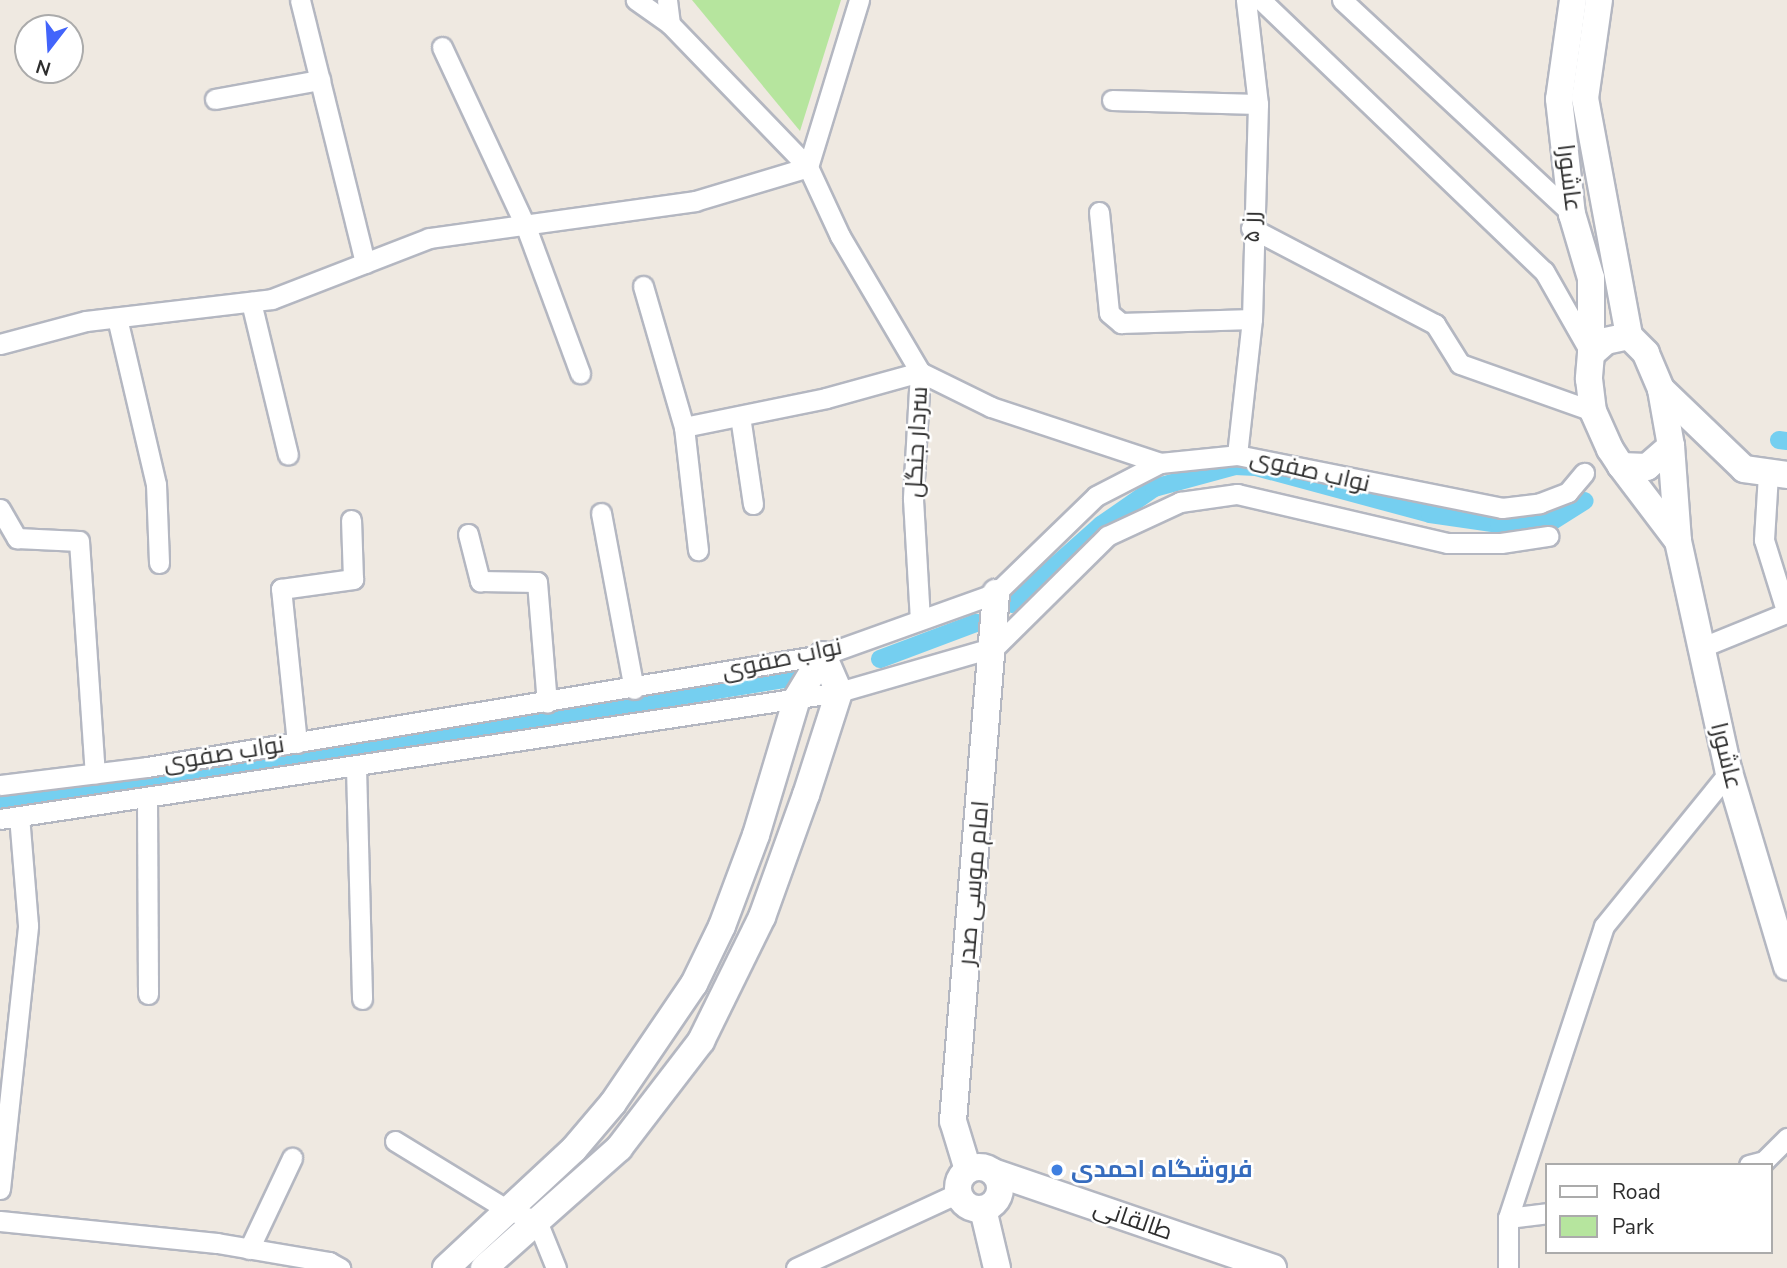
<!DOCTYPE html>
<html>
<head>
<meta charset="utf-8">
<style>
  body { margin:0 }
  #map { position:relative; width:1787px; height:1268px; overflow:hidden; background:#efe9e1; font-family:"Nunito Sans",Cairo,sans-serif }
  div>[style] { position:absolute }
  .green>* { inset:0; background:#b6e59e }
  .canal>* { height:18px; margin:-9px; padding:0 9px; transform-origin:9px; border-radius:9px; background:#75cff0 }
  .roads { filter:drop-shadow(2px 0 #b4b7c1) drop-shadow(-2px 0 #b4b7c1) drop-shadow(0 2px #b4b7c1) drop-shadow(0 -2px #b4b7c1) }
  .street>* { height:19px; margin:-9.5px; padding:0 9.5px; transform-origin:9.5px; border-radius:9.5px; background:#fff }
  .secondary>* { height:26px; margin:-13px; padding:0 13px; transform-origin:13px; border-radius:13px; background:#fff }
  .secondary>.ring { margin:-13px; padding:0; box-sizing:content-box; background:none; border:26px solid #fff; border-radius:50% }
  .dots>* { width:19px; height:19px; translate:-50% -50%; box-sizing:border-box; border:4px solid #fff; border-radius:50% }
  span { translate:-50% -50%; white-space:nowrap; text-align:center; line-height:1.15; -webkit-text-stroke:5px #fff; paint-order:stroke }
  .street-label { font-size:24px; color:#2e2e2e }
  .shop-label { font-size:24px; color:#366cbe; font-weight:700 }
  .left { translate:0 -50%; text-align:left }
  .legend { position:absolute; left:1545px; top:1163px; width:228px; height:91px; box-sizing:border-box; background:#fff; border:2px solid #ababab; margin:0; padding:9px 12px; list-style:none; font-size:21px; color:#2e2e2e }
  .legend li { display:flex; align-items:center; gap:14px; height:35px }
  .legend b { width:35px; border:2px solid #ababab }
  .north { position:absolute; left:14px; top:14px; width:70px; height:70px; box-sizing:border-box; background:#fff; border:2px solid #ababab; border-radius:50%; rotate:197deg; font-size:19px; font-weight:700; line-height:28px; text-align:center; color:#2e2e2e }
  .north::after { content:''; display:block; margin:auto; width:24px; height:32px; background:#4264fb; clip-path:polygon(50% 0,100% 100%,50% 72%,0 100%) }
</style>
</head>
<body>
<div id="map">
  <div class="green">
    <div style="clip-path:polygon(692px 0,841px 0,800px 131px)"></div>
  </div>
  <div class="canal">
    <div style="left:1779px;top:440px;width:8px;rotate:7deg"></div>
    <div style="left:1012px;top:604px;width:119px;rotate:-41.6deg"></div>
    <div style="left:1101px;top:525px;width:65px;rotate:-34.9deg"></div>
    <div style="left:1154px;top:488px;width:84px;rotate:-15.2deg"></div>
    <div style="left:1235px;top:466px;width:21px;rotate:3deg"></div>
    <div style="left:1256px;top:467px;width:180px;rotate:15.1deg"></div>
    <div style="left:1430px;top:514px;width:70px;rotate:8.2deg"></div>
    <div style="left:1499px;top:524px;width:55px;rotate:-4.2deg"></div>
    <div style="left:1554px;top:520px;width:36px;rotate:-32deg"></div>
    <div style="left:880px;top:659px;width:103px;rotate:-20.6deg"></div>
    <div style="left:0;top:801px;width:147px;rotate:-7.4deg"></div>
    <div style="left:146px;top:782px;width:679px;rotate:-9.16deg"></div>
  </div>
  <div class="roads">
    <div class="street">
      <div style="left:300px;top:0;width:271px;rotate:76.1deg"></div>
      <div style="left:667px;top:0;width:24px;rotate:83deg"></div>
      <div style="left:859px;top:0;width:175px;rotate:107deg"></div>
      <div style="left:808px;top:167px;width:76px;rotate:65.1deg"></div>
      <div style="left:840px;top:236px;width:158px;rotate:59.5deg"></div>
      <div style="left:920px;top:372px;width:127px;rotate:93.2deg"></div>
      <div style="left:913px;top:499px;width:121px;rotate:86.7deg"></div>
      <div style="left:1261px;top:0;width:392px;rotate:43.8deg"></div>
      <div style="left:1544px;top:271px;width:93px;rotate:60.4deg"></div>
      <div style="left:1342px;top:0;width:314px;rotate:42.9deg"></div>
      <div style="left:442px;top:47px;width:199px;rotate:65deg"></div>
      <div style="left:526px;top:227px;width:156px;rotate:69.7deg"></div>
      <div style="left:215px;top:99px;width:107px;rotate:-10.3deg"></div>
      <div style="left:1112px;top:100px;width:146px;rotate:1.6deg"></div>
      <div style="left:1099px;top:212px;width:101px;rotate:84.3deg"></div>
      <div style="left:1109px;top:313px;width:16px;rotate:40deg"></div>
      <div style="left:1121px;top:323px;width:131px;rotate:-1.7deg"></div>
      <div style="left:1251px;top:228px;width:208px;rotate:27.6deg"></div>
      <div style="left:1435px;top:324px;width:47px;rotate:58deg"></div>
      <div style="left:1460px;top:364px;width:141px;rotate:19.5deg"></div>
      <div style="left:643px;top:286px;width:147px;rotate:73.8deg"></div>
      <div style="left:684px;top:427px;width:145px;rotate:-11.5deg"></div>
      <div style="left:826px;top:398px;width:98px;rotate:-15.5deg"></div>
      <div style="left:920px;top:372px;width:79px;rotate:26.2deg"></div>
      <div style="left:991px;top:407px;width:178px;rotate:18.3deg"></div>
      <div style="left:251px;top:302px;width:157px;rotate:76.4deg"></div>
      <div style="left:117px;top:318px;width:171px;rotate:76.8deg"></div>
      <div style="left:156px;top:484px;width:79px;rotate:87.8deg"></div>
      <div style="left:0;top:344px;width:89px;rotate:-15deg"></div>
      <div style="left:86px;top:321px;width:187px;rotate:-6.7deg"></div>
      <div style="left:272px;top:299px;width:168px;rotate:-21.2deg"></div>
      <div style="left:429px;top:238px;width:269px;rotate:-7.9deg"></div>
      <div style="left:695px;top:201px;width:118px;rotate:-16.7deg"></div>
      <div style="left:808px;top:167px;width:199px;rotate:-134deg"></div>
      <div style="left:670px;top:24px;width:42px;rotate:-144.8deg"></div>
      <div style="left:740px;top:416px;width:89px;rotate:81.6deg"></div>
      <div style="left:684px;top:427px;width:124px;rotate:83.5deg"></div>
      <div style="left:1237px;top:455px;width:137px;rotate:-83.7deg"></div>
      <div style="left:1252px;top:319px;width:215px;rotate:-88.4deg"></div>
      <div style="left:1258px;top:104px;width:105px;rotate:-96.6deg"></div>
      <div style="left:1768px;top:474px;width:66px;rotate:93.5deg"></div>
      <div style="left:1764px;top:540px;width:77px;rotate:72.7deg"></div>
      <div style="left:0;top:509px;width:34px;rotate:60deg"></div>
      <div style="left:17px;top:538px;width:62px;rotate:2.8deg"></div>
      <div style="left:79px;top:541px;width:233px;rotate:86.1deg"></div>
      <div style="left:601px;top:513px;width:179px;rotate:79.4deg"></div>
      <div style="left:468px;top:534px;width:49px;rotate:75.7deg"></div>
      <div style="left:480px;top:581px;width:57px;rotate:1deg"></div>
      <div style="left:537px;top:582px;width:121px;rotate:85.3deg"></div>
      <div style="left:1700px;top:648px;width:93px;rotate:-22.1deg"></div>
      <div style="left:297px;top:743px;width:155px;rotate:-95.9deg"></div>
      <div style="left:281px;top:589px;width:73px;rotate:-7.9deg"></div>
      <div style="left:353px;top:579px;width:59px;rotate:-91.9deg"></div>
      <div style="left:356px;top:767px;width:232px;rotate:88.5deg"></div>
      <div style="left:0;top:785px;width:148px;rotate:-7deg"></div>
      <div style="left:147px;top:767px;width:685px;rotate:-9.41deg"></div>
      <div style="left:823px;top:655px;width:184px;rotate:-19.7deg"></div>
      <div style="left:996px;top:593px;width:139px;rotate:-44.1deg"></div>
      <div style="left:1096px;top:496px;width:72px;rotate:-27.3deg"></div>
      <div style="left:1160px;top:463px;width:77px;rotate:-5.9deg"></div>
      <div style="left:1237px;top:455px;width:270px;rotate:11.3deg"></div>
      <div style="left:1502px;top:508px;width:38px;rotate:-7deg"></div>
      <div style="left:1540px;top:503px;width:30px;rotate:-21deg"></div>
      <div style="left:1568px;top:492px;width:25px;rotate:-50deg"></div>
      <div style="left:147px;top:799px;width:195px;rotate:89.7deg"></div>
      <div style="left:0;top:819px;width:849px;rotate:-8.61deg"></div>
      <div style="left:839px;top:692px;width:162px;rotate:-16.1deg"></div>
      <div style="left:995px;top:647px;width:158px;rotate:-44.7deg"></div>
      <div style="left:1107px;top:536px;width:81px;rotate:-25deg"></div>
      <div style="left:1180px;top:502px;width:58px;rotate:-8deg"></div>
      <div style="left:1237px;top:494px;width:216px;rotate:13.1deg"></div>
      <div style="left:1447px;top:543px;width:54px"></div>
      <div style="left:1501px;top:543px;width:48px;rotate:-8.5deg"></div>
      <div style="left:395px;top:1141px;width:130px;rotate:31.5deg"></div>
      <div style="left:506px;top:1209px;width:33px;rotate:21deg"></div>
      <div style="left:537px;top:1221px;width:51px;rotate:68deg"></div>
      <div style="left:1749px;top:1165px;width:16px;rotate:-15deg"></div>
      <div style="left:1764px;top:1161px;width:33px;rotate:-45deg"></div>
      <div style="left:0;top:1189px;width:265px;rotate:-83.9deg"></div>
      <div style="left:28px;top:925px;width:109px;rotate:-94.7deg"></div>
      <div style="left:1508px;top:1218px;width:307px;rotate:-71.8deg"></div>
      <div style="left:1604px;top:926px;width:198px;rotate:-50.9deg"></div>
      <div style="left:0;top:1221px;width:218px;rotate:5.8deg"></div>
      <div style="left:217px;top:1243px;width:114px;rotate:9.6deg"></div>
      <div style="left:329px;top:1262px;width:13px;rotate:29deg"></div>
      <div style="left:249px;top:1249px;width:101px;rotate:-64.7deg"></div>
      <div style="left:796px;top:1268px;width:179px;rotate:-24.8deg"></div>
      <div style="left:1508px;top:1268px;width:50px;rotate:-90deg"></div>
      <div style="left:1508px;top:1218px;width:39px;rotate:-7deg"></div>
    </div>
    <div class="secondary">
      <div style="left:1573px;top:0;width:100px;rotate:98deg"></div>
      <div style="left:1559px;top:99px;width:116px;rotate:83.6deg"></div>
      <div style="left:1572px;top:214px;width:67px;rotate:73.5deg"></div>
      <div style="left:1591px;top:278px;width:76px;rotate:90deg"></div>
      <div style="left:1599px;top:0;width:99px;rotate:98.1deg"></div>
      <div style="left:1585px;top:98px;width:242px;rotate:79.5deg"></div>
      <div style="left:1661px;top:389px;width:115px;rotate:43.9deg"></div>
      <div style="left:1744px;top:469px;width:43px;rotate:7.9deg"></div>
      <div style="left:1621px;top:466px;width:94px;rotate:52.8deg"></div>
      <div style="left:1678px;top:541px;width:95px;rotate:-94.2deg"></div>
      <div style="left:1671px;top:446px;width:58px;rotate:-100deg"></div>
      <div style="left:1661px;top:389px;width:39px;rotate:-113deg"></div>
      <div style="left:1646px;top:353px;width:24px;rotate:-135deg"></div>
      <div style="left:1629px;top:336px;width:24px;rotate:168deg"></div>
      <div style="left:1606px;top:341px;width:20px;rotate:139deg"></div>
      <div style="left:1591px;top:354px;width:25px;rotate:95deg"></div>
      <div style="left:1589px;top:379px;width:32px;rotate:83deg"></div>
      <div style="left:1593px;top:411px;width:42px;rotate:65.9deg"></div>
      <div style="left:1610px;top:449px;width:20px;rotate:57deg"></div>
      <div style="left:1621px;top:466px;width:26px;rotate:2deg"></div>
      <div style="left:1647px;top:467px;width:32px;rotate:-41deg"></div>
      <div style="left:1678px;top:541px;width:237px;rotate:77.6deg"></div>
      <div style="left:1729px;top:772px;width:203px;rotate:73.4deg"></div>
      <div class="ring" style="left:958px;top:1167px;width:16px;height:16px"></div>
      <div style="left:968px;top:1170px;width:51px;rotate:-107deg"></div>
      <div style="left:953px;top:1121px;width:530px;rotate:-85.34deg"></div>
      <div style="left:993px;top:1172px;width:296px;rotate:18.9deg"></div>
      <div style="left:983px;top:1209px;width:61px;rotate:76.7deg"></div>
      <div style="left:446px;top:1268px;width:175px;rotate:-42.9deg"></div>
      <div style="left:574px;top:1149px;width:60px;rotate:-49.7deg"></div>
      <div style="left:613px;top:1103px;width:144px;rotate:-55.8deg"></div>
      <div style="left:694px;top:984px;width:64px;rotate:-64.2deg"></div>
      <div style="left:722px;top:926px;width:97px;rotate:-69.5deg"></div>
      <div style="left:756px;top:835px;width:143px;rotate:-73.3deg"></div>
      <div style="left:797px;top:698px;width:50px;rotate:-58.8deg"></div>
      <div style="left:484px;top:1268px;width:181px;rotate:-41.6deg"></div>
      <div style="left:619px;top:1148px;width:135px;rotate:-52.5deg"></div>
      <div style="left:701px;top:1041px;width:138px;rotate:-63.8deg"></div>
      <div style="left:762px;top:917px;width:130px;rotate:-70.2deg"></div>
      <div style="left:806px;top:795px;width:108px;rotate:-72.2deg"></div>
      <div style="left:839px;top:692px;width:40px;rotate:-113.4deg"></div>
    </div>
  </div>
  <div class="dots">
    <div style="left:1057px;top:1170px;background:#3f7fe0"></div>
  </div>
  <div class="street-label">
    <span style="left:1569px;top:178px;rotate:83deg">عاشورا</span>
    <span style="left:1252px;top:227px;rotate:-89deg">رز ۵</span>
    <span style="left:917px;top:442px;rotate:-87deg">سردار جنگل</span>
    <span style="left:1310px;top:471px;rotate:13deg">نواب صفوی</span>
    <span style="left:782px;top:659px;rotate:-12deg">نواب صفوی</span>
    <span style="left:224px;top:754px;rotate:-9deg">نواب صفوی</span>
    <span style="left:1726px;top:756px;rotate:76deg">عاشورا</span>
    <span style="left:974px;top:883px;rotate:-85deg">امام موسی صدر</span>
    <span style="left:1133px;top:1220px;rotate:19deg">طالقانی</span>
  </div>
  <div class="shop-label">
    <span class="left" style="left:1071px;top:1170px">فروشگاه احمدی</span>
  </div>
  <ul class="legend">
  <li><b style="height:9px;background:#fff"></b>Road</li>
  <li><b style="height:19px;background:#b6e59e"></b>Park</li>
  </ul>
  <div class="north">N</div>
</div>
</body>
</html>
